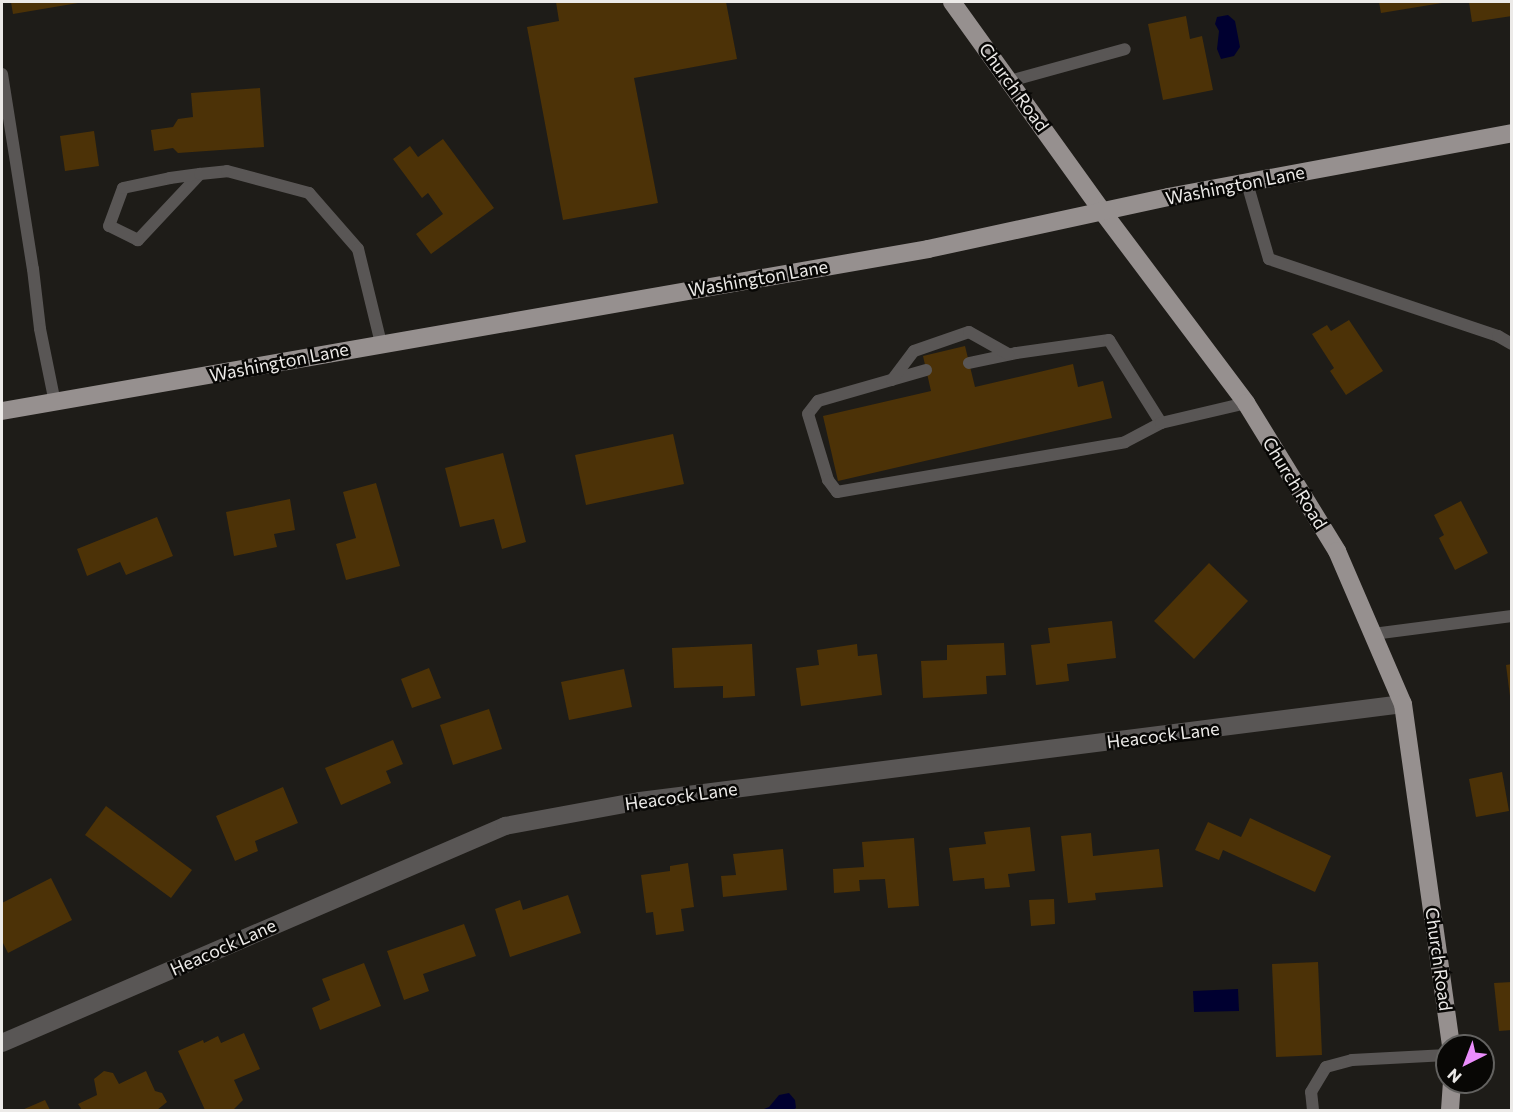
<!DOCTYPE html>
<html>
<head>
<meta charset="utf-8">
<style>
  body { margin:0 }
  #map { position:relative; width:1513px; height:1112px; overflow:hidden; background:#1e1c18; font-family:Commissioner,sans-serif }
  div>[style] { position:absolute }
  .water>* { inset:0; background:#000030 }
  .building>* { inset:0; background:#4c3207 }
  .lane>* { height:12px; margin:-6px; padding:0 6px; transform-origin:6px; border-radius:6px; background:#595655 }
  .street>* { height:18px; margin:-9px; padding:0 9px; transform-origin:9px; border-radius:9px; background:#595655 }
  .primary>* { height:18px; margin:-9px; padding:0 9px; transform-origin:9px; border-radius:9px; background:#96908f }
  span { translate:-50% -50%; white-space:nowrap; text-align:center; line-height:1.15; -webkit-text-stroke:5px #080705; paint-order:stroke }
  .street-label { font-size:18px; color:#eceae8 }
  .frame { position:absolute; inset:0; border:3px solid #eceae8; pointer-events:none }
  .north { position:absolute; left:1435px; top:1034px; width:60px; height:60px; box-sizing:border-box; background:#080705; border:2px solid #636260; border-radius:50%; rotate:222deg; font-size:16px; font-weight:700; line-height:24px; text-align:center; color:#eceae8 }
  .north::after { content:''; display:block; margin:auto; width:21px; height:27px; background:#eb8dfc; clip-path:polygon(50% 0,100% 100%,50% 72%,0 100%) }
</style>
</head>
<body>
<div id="map">
  <div class="water">
    <div style="clip-path:polygon(1228px 15px,1235px 21px,1240px 47px,1234px 56px,1221px 59px,1217px 49px,1219px 31px,1215px 24px,1217px 17px)"></div>
    <div style="clip-path:polygon(1238px 989px,1239px 1011px,1194px 1012px,1193px 991px)"></div>
    <div style="clip-path:polygon(789px 1093px,795px 1100px,796px 1108px,793px 1110px,761px 1110px,769px 1107px,779px 1095px)"></div>
  </div>
  <div class="building">
    <div style="clip-path:polygon(11px 2px,78px 2px,78px 3px,13px 14px)"></div>
    <div style="clip-path:polygon(556px 2px,726px 2px,737px 59px,634px 78px,658px 203px,563px 220px,527px 27px,559px 21px)"></div>
    <div style="clip-path:polygon(1379px 2px,1442px 2px,1442px 3px,1381px 13px)"></div>
    <div style="clip-path:polygon(1469px 2px,1510px 2px,1512px 16px,1472px 22px)"></div>
    <div style="clip-path:polygon(1186px 16px,1190px 39px,1202px 36px,1213px 90px,1163px 100px,1148px 24px)"></div>
    <div style="clip-path:polygon(260px 88px,264px 147px,178px 153px,173px 148px,154px 151px,151px 130px,173px 127px,178px 119px,193px 117px,191px 93px)"></div>
    <div style="clip-path:polygon(94px 131px,99px 166px,65px 171px,60px 136px)"></div>
    <div style="clip-path:polygon(443px 139px,494px 208px,431px 254px,416px 234px,443px 214px,428px 193px,422px 198px,393px 159px,410px 146px,418px 157px)"></div>
    <div style="clip-path:polygon(1349px 320px,1383px 371px,1346px 395px,1330px 371px,1334px 368px,1312px 334px,1327px 325px,1331px 331px)"></div>
    <div style="clip-path:polygon(965px 346px,975px 387px,1073px 364px,1078px 387px,1103px 381px,1112px 418px,838px 481px,823px 416px,931px 391px,923px 356px)"></div>
    <div style="clip-path:polygon(673px 434px,684px 484px,586px 505px,575px 455px)"></div>
    <div style="clip-path:polygon(503px 453px,526px 542px,502px 549px,494px 519px,460px 527px,445px 468px)"></div>
    <div style="clip-path:polygon(376px 483px,400px 566px,346px 580px,336px 544px,356px 538px,343px 492px)"></div>
    <div style="clip-path:polygon(290px 499px,295px 530px,274px 534px,277px 547px,234px 556px,226px 512px)"></div>
    <div style="clip-path:polygon(1461px 501px,1488px 553px,1455px 570px,1439px 538px,1444px 535px,1434px 515px)"></div>
    <div style="clip-path:polygon(157px 517px,173px 556px,126px 575px,120px 562px,87px 576px,77px 549px)"></div>
    <div style="clip-path:polygon(1209px 563px,1248px 601px,1194px 659px,1154px 621px)"></div>
    <div style="clip-path:polygon(1112px 621px,1116px 658px,1067px 664px,1069px 681px,1036px 685px,1031px 645px,1050px 643px,1048px 628px)"></div>
    <div style="clip-path:polygon(1004px 643px,1006px 675px,986px 676px,987px 694px,923px 698px,921px 661px,947px 660px,947px 645px)"></div>
    <div style="clip-path:polygon(752px 644px,755px 696px,723px 698px,723px 686px,674px 688px,672px 648px)"></div>
    <div style="clip-path:polygon(857px 644px,858px 656px,877px 654px,882px 695px,801px 706px,796px 668px,819px 665px,817px 650px)"></div>
    <div style="clip-path:polygon(1512px 664px,1512px 695px,1510px 696px,1506px 665px)"></div>
    <div style="clip-path:polygon(429px 668px,441px 698px,412px 708px,401px 679px)"></div>
    <div style="clip-path:polygon(624px 669px,632px 707px,569px 720px,561px 682px)"></div>
    <div style="clip-path:polygon(489px 709px,502px 749px,453px 765px,440px 725px)"></div>
    <div style="clip-path:polygon(393px 740px,403px 764px,386px 771px,391px 783px,341px 805px,325px 768px)"></div>
    <div style="clip-path:polygon(1502px 772px,1509px 811px,1476px 817px,1469px 779px)"></div>
    <div style="clip-path:polygon(283px 787px,298px 823px,255px 841px,258px 851px,235px 861px,216px 816px)"></div>
    <div style="clip-path:polygon(106px 806px,192px 870px,171px 898px,85px 835px)"></div>
    <div style="clip-path:polygon(1250px 818px,1331px 856px,1315px 892px,1223px 850px,1219px 860px,1195px 850px,1208px 822px,1241px 837px)"></div>
    <div style="clip-path:polygon(1030px 827px,1035px 871px,1008px 874px,1010px 887px,985px 889px,984px 878px,953px 881px,949px 848px,986px 844px,984px 832px)"></div>
    <div style="clip-path:polygon(1091px 833px,1093px 856px,1159px 849px,1163px 887px,1095px 893px,1096px 900px,1068px 903px,1061px 836px)"></div>
    <div style="clip-path:polygon(914px 838px,919px 906px,888px 908px,885px 879px,859px 880px,860px 891px,834px 893px,833px 869px,864px 867px,862px 842px)"></div>
    <div style="clip-path:polygon(783px 849px,787px 890px,723px 897px,721px 876px,736px 875px,733px 854px)"></div>
    <div style="clip-path:polygon(688px 863px,694px 907px,681px 909px,684px 931px,656px 935px,653px 912px,646px 913px,641px 875px,670px 871px,670px 866px)"></div>
    <div style="clip-path:polygon(51px 878px,72px 920px,8px 953px,2px 941px,2px 903px)"></div>
    <div style="clip-path:polygon(568px 895px,581px 933px,510px 957px,495px 909px,520px 900px,523px 910px)"></div>
    <div style="clip-path:polygon(1054px 899px,1055px 924px,1031px 926px,1029px 900px)"></div>
    <div style="clip-path:polygon(464px 924px,476px 956px,423px 974px,429px 991px,404px 1000px,387px 951px)"></div>
    <div style="clip-path:polygon(1318px 962px,1322px 1055px,1276px 1057px,1272px 964px)"></div>
    <div style="clip-path:polygon(364px 963px,381px 1006px,320px 1030px,312px 1008px,330px 1000px,322px 979px)"></div>
    <div style="clip-path:polygon(1512px 982px,1512px 1030px,1499px 1031px,1494px 983px)"></div>
    <div style="clip-path:polygon(244px 1033px,260px 1069px,234px 1080px,243px 1100px,233px 1110px,205px 1110px,178px 1051px,203px 1040px,204px 1043px,218px 1036px,221px 1043px)"></div>
    <div style="clip-path:polygon(104px 1071px,113px 1073px,119px 1084px,146px 1071px,155px 1091px,162px 1093px,167px 1102px,157px 1110px,82px 1110px,78px 1104px,97px 1095px,94px 1079px)"></div>
    <div style="clip-path:polygon(45px 1100px,50px 1110px,22px 1110px)"></div>
  </div>
  <div class="lane">
    <div style="left:2px;top:74px;width:197px;rotate:81deg"></div>
    <div style="left:33px;top:269px;width:60px;rotate:83.3deg"></div>
    <div style="left:40px;top:329px;width:76px;rotate:78.5deg"></div>
    <div style="left:1010px;top:81px;width:119px;rotate:-15.5deg"></div>
    <div style="left:200px;top:174px;width:91px;rotate:133.2deg"></div>
    <div style="left:138px;top:240px;width:32px;rotate:-154deg"></div>
    <div style="left:109px;top:226px;width:40px;rotate:-69.8deg"></div>
    <div style="left:123px;top:188px;width:48px;rotate:-12deg"></div>
    <div style="left:170px;top:178px;width:30px;rotate:-8deg"></div>
    <div style="left:200px;top:174px;width:27px;rotate:-6deg"></div>
    <div style="left:227px;top:171px;width:85px;rotate:15deg"></div>
    <div style="left:309px;top:193px;width:74px;rotate:48.8deg"></div>
    <div style="left:358px;top:249px;width:97px;rotate:76.3deg"></div>
    <div style="left:1247px;top:183px;width:79px;rotate:73.9deg"></div>
    <div style="left:1269px;top:259px;width:242px;rotate:18.6deg"></div>
    <div style="left:1498px;top:336px;width:16px;rotate:30deg"></div>
    <div style="left:969px;top:363px;width:48px;rotate:-12deg"></div>
    <div style="left:1016px;top:353px;width:94px;rotate:-8deg"></div>
    <div style="left:1109px;top:340px;width:98px;rotate:57.9deg"></div>
    <div style="left:926px;top:370px;width:112px;rotate:164deg"></div>
    <div style="left:818px;top:401px;width:16px;rotate:128deg"></div>
    <div style="left:808px;top:414px;width:69px;rotate:73.1deg"></div>
    <div style="left:828px;top:480px;width:15px;rotate:53deg"></div>
    <div style="left:837px;top:492px;width:292px;rotate:-9.8deg"></div>
    <div style="left:1125px;top:442px;width:41px;rotate:-27.8deg"></div>
    <div style="left:1161px;top:423px;width:87px;rotate:-13.2deg"></div>
    <div style="left:892px;top:380px;width:36px;rotate:-53deg"></div>
    <div style="left:914px;top:351px;width:58px;rotate:-19.1deg"></div>
    <div style="left:969px;top:332px;width:45px;rotate:29.4deg"></div>
    <div style="left:1373px;top:634px;width:140px;rotate:-7.4deg"></div>
    <div style="left:1313px;top:1110px;width:18px;rotate:-96deg"></div>
    <div style="left:1311px;top:1092px;width:29px;rotate:-59deg"></div>
    <div style="left:1326px;top:1067px;width:27px;rotate:-15deg"></div>
    <div style="left:1352px;top:1060px;width:95px;rotate:-3deg"></div>
  </div>
  <div class="street">
    <div style="left:2px;top:1043px;width:548px;rotate:-23.34deg"></div>
    <div style="left:505px;top:826px;width:137px;rotate:-10.5deg"></div>
    <div style="left:640px;top:801px;width:769px;rotate:-7.25deg"></div>
  </div>
  <div class="primary">
    <div style="left:952px;top:2px;width:257px;rotate:54.3deg"></div>
    <div style="left:1102px;top:211px;width:240px;rotate:53.1deg"></div>
    <div style="left:1246px;top:403px;width:174px;rotate:58.4deg"></div>
    <div style="left:1337px;top:551px;width:167px;rotate:66.7deg"></div>
    <div style="left:1403px;top:704px;width:345px;rotate:82deg"></div>
    <div style="left:2px;top:411px;width:940px;rotate:-9.92deg"></div>
    <div style="left:928px;top:249px;width:246px;rotate:-12.2deg"></div>
    <div style="left:1168px;top:197px;width:350px;rotate:-10.5deg"></div>
    <div style="left:1450px;top:1110px;width:28px;rotate:-86deg"></div>
  </div>
  <div class="street-label">
    <span style="left:1014px;top:87px;rotate:54deg">Church Road</span>
    <span style="left:1235px;top:185px;rotate:-11deg">Washington Lane</span>
    <span style="left:758px;top:278px;rotate:-10deg">Washington Lane</span>
    <span style="left:279px;top:362px;rotate:-11deg">Washington Lane</span>
    <span style="left:1295px;top:483px;rotate:58deg">Church Road</span>
    <span style="left:1163px;top:735px;rotate:-7deg">Heacock Lane</span>
    <span style="left:681px;top:796px;rotate:-8deg">Heacock Lane</span>
    <span style="left:223px;top:947px;rotate:-24deg">Heacock Lane</span>
    <span style="left:1439px;top:959px;rotate:82deg">Church Road</span>
  </div>
  <div class="frame"></div>
  <div class="north">N</div>
</div>
</body>
</html>
